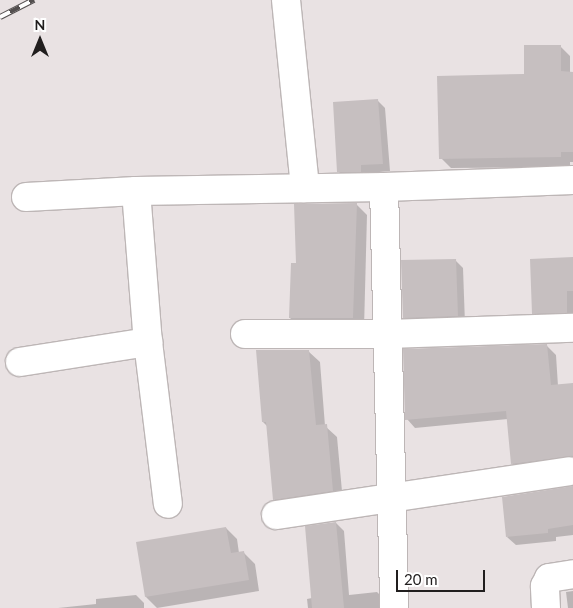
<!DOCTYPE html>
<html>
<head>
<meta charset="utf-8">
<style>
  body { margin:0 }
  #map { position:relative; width:573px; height:608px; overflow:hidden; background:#e9e2e3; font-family:Lato,sans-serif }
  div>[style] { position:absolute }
  .shadow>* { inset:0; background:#0003 }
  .building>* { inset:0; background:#c6bfc0 }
  .roads { filter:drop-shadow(1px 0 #bdb6b6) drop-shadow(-1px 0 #bdb6b6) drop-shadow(0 1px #bdb6b6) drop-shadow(0 -1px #bdb6b6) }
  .minor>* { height:28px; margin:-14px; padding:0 14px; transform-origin:14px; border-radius:14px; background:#fff }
  .rail>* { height:5.5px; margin-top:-2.75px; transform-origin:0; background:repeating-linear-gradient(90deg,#fff 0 11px,#534f4f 0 22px); box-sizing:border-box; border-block:1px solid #534f4f }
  span { translate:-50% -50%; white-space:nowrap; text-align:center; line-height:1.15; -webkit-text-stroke:4px #fff; paint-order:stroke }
  .north { position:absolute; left:15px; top:15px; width:50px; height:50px; -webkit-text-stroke:4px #fff; paint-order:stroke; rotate:0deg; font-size:14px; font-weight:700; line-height:20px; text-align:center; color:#211e1e }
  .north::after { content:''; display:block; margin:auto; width:18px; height:22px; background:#211e1e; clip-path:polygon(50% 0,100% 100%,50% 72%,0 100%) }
  .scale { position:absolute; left:396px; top:570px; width:89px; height:22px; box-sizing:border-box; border:2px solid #211e1e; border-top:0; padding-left:6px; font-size:15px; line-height:18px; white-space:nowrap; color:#211e1e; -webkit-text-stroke:4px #fff; paint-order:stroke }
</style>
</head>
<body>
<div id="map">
  <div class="shadow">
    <div style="clip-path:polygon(560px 46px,570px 56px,570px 73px,573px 73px,573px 162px,570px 162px,570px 167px,451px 168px,441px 158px,526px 75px)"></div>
    <div style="clip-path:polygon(377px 100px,385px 108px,390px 171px,369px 173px,369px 179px,347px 180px,339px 172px)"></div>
    <div style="clip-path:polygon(356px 204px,367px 215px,364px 329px,301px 329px,290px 318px,298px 264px)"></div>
    <div style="clip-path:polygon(573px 259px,573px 321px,542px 322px,533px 313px)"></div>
    <div style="clip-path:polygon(455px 260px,463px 268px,465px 324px,412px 325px,404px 317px)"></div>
    <div style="clip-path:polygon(547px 346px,556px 355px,558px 386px,573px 384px,573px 464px,521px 472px,512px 463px,508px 419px,415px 428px,407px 419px)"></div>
    <div style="clip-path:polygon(308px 351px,320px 362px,325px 426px,337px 437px,343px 502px,285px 510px,274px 499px,267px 426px,263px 422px)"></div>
    <div style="clip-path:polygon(573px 487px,573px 535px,556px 537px,556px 541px,516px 545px,507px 537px)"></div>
    <div style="clip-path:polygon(336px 523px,344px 531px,349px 595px,377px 592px,385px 600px,386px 608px,308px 608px,307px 599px,312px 598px)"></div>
    <div style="clip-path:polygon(226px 528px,237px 539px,239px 553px,244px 553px,255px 564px,259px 591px,157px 608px,146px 597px,137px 543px)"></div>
    <div style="clip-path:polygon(573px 591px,573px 608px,568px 608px,566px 592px)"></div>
    <div style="clip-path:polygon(136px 595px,144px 603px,144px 608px,58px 608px,96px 604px,96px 599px)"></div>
  </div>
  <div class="building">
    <div style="clip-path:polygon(524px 45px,561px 45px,561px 71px,573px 72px,573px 152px,561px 152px,561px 157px,439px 159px,437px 76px,524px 74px)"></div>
    <div style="clip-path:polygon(378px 99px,383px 164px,361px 165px,361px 172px,337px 172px,333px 102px)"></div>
    <div style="clip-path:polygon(357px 203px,353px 318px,289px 318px,291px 263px,296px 263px,294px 204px)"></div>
    <div style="clip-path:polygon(573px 257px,573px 291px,567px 291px,567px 313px,532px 314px,530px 259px)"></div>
    <div style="clip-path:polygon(456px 259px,458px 316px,403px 318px,401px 260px)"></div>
    <div style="clip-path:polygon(547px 344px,551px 385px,573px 383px,573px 456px,511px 464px,506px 411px,405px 420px,403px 349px)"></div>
    <div style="clip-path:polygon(256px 350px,309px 350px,316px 425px,327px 424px,333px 491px,273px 500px,266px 422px,262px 422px)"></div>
    <div style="clip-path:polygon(573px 486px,573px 525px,548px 529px,548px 533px,506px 537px,502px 497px)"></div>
    <div style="clip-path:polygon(336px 522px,344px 608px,312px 608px,305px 526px)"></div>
    <div style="clip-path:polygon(226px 527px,231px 553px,244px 551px,249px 580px,145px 597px,136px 542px)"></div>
  </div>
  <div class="roads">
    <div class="minor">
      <div style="left:286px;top:0;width:189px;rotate:84.2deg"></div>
      <div style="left:384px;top:187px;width:421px;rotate:88.6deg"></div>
      <div style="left:136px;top:191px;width:151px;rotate:85.5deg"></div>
      <div style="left:148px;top:342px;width:163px;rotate:83deg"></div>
      <div style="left:26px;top:197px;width:110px;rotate:-3.1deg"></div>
      <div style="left:136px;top:191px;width:248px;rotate:-0.9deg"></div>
      <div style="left:384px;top:187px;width:189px;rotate:-2.1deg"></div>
      <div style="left:245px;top:334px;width:143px"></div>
      <div style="left:388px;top:334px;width:185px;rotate:-1.9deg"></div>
      <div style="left:20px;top:362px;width:130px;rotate:-8.9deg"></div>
      <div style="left:276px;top:515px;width:296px;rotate:-8.5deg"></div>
      <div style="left:546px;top:608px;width:22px;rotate:-93deg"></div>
      <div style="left:545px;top:586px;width:9px;rotate:-63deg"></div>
      <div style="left:549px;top:578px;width:24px;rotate:-9deg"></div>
    </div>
  </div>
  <div class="rail">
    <div style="left:0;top:17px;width:38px;rotate:-27deg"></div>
  </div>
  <div class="north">N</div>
  <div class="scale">20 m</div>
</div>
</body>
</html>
